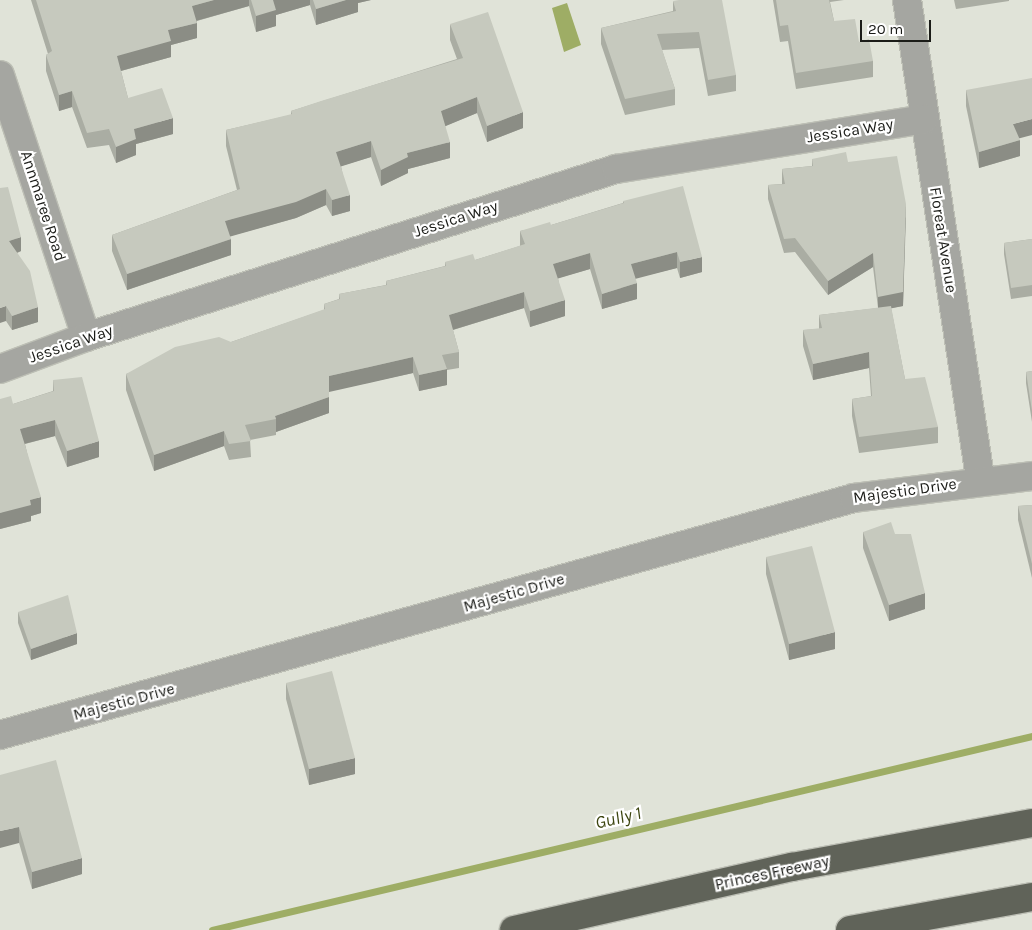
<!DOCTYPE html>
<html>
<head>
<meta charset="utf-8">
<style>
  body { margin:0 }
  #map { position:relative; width:1032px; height:930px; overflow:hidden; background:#e0e3d8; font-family:Karla,sans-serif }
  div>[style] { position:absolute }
  .water>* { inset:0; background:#9ead65 }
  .stream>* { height:7px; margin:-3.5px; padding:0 3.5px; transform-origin:3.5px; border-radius:3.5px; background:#9ead65 }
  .roads { filter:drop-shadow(1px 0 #bdbfb5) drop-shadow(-1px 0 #bdbfb5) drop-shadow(0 1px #bdbfb5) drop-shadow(0 -1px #bdbfb5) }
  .minor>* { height:28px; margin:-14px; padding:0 14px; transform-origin:14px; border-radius:14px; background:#a5a6a1 }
  .highway>* { height:28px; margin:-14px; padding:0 14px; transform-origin:14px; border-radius:14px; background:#606359 }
  .wall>* { inset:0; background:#aaada3 }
  .shaded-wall>* { inset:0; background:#8b8d85 }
  .building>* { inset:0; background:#c6c9be }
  span { translate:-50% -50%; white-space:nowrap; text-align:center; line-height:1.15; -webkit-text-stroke:4.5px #fff; paint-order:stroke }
  .street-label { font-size:16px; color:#1b1c18 }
  .water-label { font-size:18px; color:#3c450f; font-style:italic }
  .scale { position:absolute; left:860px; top:20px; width:71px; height:22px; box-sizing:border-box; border:2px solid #1b1c18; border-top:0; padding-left:6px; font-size:15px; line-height:18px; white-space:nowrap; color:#1b1c18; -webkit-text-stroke:4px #fff; paint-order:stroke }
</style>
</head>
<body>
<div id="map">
  <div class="water">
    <div style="clip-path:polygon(567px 3px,581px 45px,564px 52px,552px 8px)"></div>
  </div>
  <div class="stream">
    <div style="left:212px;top:930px;width:843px;rotate:-13.31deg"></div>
  </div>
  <div class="roads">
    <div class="minor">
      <div style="left:907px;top:0;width:487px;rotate:81.3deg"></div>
      <div style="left:0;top:75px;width:276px;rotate:71.8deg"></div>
      <div style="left:0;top:369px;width:92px;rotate:-20.4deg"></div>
      <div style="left:86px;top:337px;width:556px;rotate:-17.59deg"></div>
      <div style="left:616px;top:169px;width:312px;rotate:-9.2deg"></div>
      <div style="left:0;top:735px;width:886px;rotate:-15.51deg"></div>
      <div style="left:854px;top:498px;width:179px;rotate:-7deg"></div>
    </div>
    <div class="highway">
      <div style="left:514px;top:930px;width:285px;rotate:-12.8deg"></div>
      <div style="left:792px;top:867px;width:244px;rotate:-10.4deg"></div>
      <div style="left:850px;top:930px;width:185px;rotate:-10.3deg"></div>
    </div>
  </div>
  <div class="wall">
    <div style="clip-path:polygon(31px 0,371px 0,358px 3px,358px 12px,316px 25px,310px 5px,276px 15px,276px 26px,256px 32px,249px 6px,197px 21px,197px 38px,171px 45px,171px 57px,121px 71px,128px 98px,173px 134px,136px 144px,136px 155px,116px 163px,109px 145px,87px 148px,72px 107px,59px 111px,46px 71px,46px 55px,48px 54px)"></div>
    <div style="clip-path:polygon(773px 0,844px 0,830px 2px,834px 21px,859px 42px,873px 61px,873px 77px,796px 89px,788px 41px,780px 42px)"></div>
    <div style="clip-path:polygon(954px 0,1009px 0,1009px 1px,956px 9px)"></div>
    <div style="clip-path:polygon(673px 1px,736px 75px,736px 91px,708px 96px,699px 48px,662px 50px,675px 89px,675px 105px,625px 115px,601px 44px,601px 28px,673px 11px)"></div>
    <div style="clip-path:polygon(450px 24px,523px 128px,487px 142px,477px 113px,445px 126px,450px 158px,408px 169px,408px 173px,381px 186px,371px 157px,341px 166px,350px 211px,332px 216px,326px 205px,296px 218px,230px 236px,231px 255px,127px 290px,112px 251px,112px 235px,237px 190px,226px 146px,226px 130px,291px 115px,291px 111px,457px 59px,450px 40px)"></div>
    <div style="clip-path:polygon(966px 90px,1019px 139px,1020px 156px,979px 168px,966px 106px)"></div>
    <div style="clip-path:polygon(812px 159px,848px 162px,906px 218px,903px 306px,891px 308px,905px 379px,938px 427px,938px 443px,859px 453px,852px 416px,852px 399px,871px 396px,869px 368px,813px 380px,803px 346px,803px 330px,819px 329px,819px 315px,878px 308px,873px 267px,828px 295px,795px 252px,784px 253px,768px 199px,768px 185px,782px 184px,782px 169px,812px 166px)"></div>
    <div style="clip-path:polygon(0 188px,21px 251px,17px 253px,38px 322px,12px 330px,6px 321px)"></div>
    <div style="clip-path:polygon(623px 201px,702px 272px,680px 278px,677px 268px,635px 278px,637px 299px,602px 309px,590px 269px,558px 278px,565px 316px,530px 327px,524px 308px,453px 330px,459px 352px,459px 368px,447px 370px,447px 385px,419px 391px,413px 373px,329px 391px,329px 413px,276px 432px,276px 435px,250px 440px,251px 457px,229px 460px,224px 446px,154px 471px,126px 390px,126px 374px,231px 342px,324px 310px,324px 304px,339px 299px,339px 294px,386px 285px,386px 281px,445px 266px,445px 262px,475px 260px,520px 246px,520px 231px,551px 225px,623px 203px)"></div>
    <div style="clip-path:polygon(1032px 239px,1032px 296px,1011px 299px,1004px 254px,1004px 243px)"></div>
    <div style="clip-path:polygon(1032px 371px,1032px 422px,1026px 383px,1026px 372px)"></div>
    <div style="clip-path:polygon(53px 380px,99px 457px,67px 467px,55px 436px,25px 444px,41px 513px,31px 516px,31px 521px,0 529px,0 399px,13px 404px,53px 391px)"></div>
    <div style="clip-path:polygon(1032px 505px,1032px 578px,1018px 520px,1018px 506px)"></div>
    <div style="clip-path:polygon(863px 532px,895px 534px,925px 609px,889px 621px,863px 548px)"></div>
    <div style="clip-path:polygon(766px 557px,835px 649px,789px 660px,766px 574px)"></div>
    <div style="clip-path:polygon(18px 612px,77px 644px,31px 660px,18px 623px)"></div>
    <div style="clip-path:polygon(286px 683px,355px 774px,309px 785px,286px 699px)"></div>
    <div style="clip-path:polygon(0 775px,82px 874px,32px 889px)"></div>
  </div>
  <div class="shaded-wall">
    <div style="clip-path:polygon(214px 0,249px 0,249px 6px,192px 22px,192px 6px)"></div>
    <div style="clip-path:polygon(273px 0,310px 0,310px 5px,276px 15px,276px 26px,256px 32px,256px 16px)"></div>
    <div style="clip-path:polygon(346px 0,371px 0,358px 3px,358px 12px,316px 25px,316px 9px)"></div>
    <div style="clip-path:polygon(197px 23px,197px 38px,171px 45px,171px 57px,117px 72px,117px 56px,168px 30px)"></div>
    <div style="clip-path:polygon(72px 91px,72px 107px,59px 111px,59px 95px)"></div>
    <div style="clip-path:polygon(477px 97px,477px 113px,441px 128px,441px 111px)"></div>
    <div style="clip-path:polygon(523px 112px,523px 128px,487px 142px,487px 126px)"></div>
    <div style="clip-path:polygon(173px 118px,173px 134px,136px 144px,136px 155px,116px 163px,116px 147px,134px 129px)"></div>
    <div style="clip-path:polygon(1032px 119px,1032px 135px,1013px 140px,1013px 124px)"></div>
    <div style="clip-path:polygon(1020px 140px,1020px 156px,979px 168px,979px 152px)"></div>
    <div style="clip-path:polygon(371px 141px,371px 157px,336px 168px,336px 152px)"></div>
    <div style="clip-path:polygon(450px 142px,450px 158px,408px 169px,408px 173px,381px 186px,381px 170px,407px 153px)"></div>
    <div style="clip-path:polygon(326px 189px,326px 205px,296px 218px,225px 238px,225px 221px)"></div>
    <div style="clip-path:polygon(350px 195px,350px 211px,332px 216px,332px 200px)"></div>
    <div style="clip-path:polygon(906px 204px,903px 306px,878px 311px,878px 297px)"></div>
    <div style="clip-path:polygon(21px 237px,21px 251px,9px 256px,9px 241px)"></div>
    <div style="clip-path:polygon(231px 239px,231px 255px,127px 290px,127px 274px)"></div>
    <div style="clip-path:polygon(677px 252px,677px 268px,631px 280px,631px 264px)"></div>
    <div style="clip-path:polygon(590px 253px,590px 269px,553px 280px,553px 264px)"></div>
    <div style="clip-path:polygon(873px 253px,873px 267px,828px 295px,828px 281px)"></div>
    <div style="clip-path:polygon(702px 257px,702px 272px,680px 278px,680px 262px)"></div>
    <div style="clip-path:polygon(637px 283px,637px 299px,602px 309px,602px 294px)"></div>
    <div style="clip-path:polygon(524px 292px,524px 308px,449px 331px,449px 315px)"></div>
    <div style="clip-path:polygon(565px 300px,565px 316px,530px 327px,530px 311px)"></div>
    <div style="clip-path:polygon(6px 306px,6px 321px,0 323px,0 308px)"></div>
    <div style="clip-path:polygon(38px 307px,38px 322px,12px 330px,12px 316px)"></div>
    <div style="clip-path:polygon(869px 352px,869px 368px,813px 380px,813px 364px)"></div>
    <div style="clip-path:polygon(413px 357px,413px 373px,329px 392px,329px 376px)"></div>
    <div style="clip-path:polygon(447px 369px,447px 385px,419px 391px,419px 375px)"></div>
    <div style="clip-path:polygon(329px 397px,329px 413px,276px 432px,276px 419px,275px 416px)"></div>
    <div style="clip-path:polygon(55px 420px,55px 436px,20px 445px,20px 429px)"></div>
    <div style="clip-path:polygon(224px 431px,224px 446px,154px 471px,154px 455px)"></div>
    <div style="clip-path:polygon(99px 441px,99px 457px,67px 467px,67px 451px)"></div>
    <div style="clip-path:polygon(41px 497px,41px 513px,31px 516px,31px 521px,0 529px,0 513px,30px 500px)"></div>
    <div style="clip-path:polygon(925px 593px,925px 609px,889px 621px,889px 605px)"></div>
    <div style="clip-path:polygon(835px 632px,835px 649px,789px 660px,789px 644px)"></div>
    <div style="clip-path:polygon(77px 633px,77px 644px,31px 660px,31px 649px)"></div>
    <div style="clip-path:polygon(355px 758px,355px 774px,309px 785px,309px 769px)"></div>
    <div style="clip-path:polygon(19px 827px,19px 843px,0 848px,0 831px)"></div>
    <div style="clip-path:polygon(82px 858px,82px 874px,32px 889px,32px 872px)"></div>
  </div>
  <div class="building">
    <div style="clip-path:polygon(36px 0,214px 0,192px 6px,197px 23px,168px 30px,171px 41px,117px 56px,128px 98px,162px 88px,173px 118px,134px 129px,136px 139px,116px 147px,109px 129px,87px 133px,72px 91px,59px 95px,46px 55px,52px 51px)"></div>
    <div style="clip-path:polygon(251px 0,273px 0,276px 10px,256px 16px)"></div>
    <div style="clip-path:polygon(313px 0,346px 0,316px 9px)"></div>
    <div style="clip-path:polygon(679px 0,722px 0,736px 75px,708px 80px,699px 32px,657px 34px,675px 89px,625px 99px,601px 28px,676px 11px,673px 1px)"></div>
    <div style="clip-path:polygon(776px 0,829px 0,834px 21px,855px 19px,859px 42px,869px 39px,873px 61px,796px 73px,788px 25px,780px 26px)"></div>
    <div style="clip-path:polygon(488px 12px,523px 112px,487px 126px,477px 97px,441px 111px,450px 142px,407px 153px,408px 157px,381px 170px,371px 141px,336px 152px,350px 195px,332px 200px,326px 189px,296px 202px,225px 221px,231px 239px,127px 274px,112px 235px,240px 189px,226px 130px,292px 114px,291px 111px,321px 101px,463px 58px,450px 24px)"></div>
    <div style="clip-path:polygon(1032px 78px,1032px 119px,1013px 124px,1020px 140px,979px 152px,966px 90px)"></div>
    <div style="clip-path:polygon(846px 152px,848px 162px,897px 156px,906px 204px,903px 292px,878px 297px,873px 253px,828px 281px,795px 238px,784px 239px,768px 185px,785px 184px,782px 169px,813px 166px,812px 159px)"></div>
    <div style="clip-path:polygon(683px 186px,702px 257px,680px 262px,677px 252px,631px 264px,637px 283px,602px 294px,590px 253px,553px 264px,565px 300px,530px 311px,524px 292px,449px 315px,459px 352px,442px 355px,447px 369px,419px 375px,413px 357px,329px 376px,329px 397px,275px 416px,276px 419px,245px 425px,251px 441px,229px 444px,224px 431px,154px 455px,126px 374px,175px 347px,219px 337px,231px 342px,325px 309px,324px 304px,340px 299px,339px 294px,387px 285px,386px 281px,446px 266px,445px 262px,473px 254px,475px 260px,525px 244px,520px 231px,550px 222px,551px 225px,624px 203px,623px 201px)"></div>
    <div style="clip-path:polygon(8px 187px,21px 237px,9px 241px,30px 271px,38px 307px,12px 316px,6px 306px,0 308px,0 188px)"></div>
    <div style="clip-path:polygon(1032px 239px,1032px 285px,1011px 288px,1004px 243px)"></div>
    <div style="clip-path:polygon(891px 306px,905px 379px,925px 377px,938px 427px,859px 437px,852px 399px,872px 396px,869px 352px,813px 364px,803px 330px,822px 328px,819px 315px)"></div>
    <div style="clip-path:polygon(1032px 371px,1032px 411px,1026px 372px)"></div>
    <div style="clip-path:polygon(82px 377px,99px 441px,67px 451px,55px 420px,20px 429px,41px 497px,30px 500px,31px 505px,0 513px,0 399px,11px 396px,13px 404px,54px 391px,53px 380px)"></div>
    <div style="clip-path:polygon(1032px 505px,1032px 564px,1018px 506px)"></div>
    <div style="clip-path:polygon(891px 522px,895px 534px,911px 534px,925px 593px,889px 605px,863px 532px)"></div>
    <div style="clip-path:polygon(812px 546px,835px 632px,789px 644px,766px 557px)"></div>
    <div style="clip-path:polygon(68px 595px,77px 633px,31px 649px,18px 612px)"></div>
    <div style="clip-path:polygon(332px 671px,355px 758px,309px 769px,286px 683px)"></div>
    <div style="clip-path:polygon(56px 760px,82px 858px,32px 872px,19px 827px,0 831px,0 775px)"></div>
  </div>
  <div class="street-label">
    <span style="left:850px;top:131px;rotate:-9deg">Jessica Way</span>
    <span style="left:43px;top:206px;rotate:72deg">Annmaree Road</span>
    <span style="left:456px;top:219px;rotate:-18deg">Jessica Way</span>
    <span style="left:943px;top:240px;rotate:81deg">Floreat Avenue</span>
    <span style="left:71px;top:344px;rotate:-19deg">Jessica Way</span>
    <span style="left:905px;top:491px;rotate:-8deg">Majestic Drive</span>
    <span style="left:514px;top:593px;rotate:-16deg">Majestic Drive</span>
    <span style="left:124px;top:702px;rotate:-15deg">Majestic Drive</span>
    <span style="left:772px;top:873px;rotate:-12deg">Princes Freeway</span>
  </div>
  <div class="water-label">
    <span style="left:618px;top:818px;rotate:-13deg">Gully 1</span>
  </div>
  <div class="scale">20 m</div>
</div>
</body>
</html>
